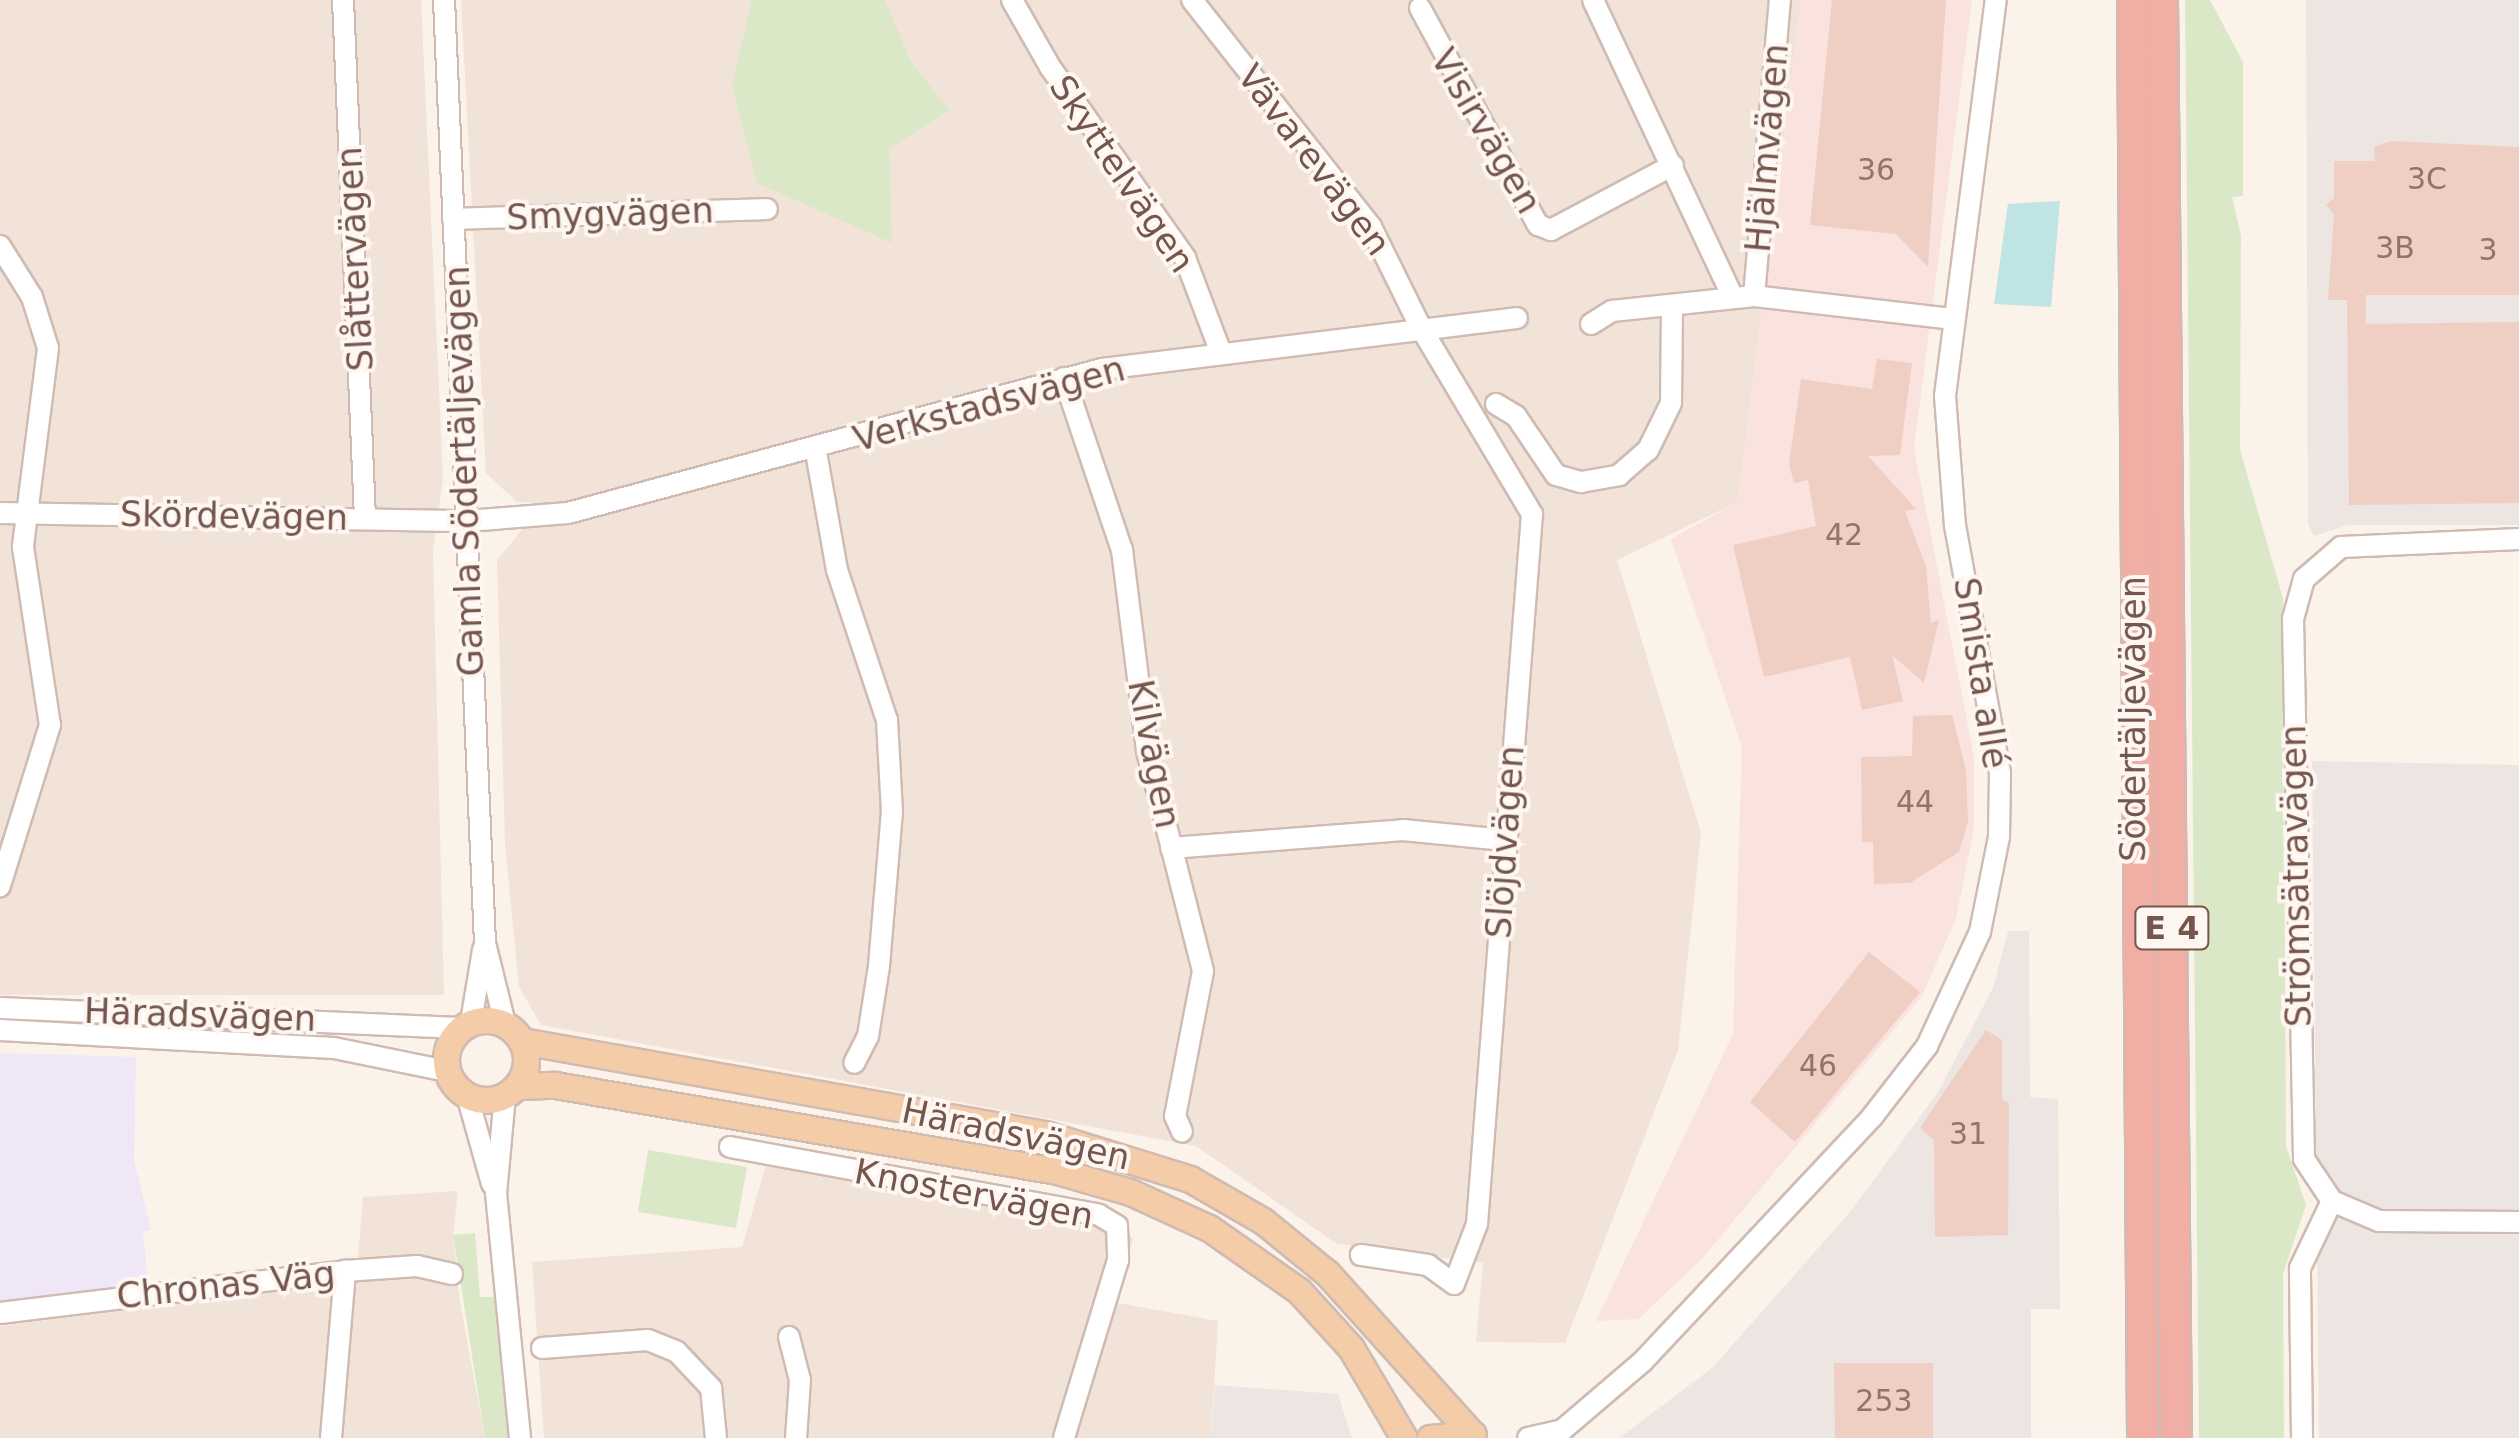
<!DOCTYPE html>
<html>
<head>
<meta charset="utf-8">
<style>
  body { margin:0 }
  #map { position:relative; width:2519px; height:1438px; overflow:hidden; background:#fbf2e9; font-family:"DejaVu Sans",sans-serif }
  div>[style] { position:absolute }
  .residential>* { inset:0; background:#f2e3d8 }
  .commercial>* { inset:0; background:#fae2de }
  .industrial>* { inset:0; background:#ece5e2 }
  .education>* { inset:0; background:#efe6f8 }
  .green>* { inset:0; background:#dae8c8 }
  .water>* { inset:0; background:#bfe4e4 }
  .building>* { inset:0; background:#efcec3 }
  .roads { filter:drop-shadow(2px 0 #cfbbb2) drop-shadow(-2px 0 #cfbbb2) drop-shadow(0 2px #cfbbb2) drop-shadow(0 -2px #cfbbb2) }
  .minor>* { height:20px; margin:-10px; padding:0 10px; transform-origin:10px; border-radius:10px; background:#fff }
  .major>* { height:25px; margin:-12.5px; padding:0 12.5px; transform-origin:12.5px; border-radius:12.5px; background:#f4cca7 }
  .major>.ring { margin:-12.5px; padding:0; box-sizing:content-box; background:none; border:25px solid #f4cca7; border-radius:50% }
  .highway>* { height:30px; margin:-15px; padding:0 15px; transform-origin:15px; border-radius:15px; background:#f0aea5 }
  span { translate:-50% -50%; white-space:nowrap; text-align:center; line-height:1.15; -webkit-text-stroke:8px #fef6f0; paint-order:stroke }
  .number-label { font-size:30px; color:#93746b }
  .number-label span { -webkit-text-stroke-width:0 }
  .shield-label span { padding:2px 8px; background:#fef6f0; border:2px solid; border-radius:8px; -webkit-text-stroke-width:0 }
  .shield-label { font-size:32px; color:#74564e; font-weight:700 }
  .street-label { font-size:35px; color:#74564e }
</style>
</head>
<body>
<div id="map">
  <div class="residential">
    <div style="clip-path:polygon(0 0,421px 0,443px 477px,433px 551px,444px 995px,0 995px)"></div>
    <div style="clip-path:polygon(461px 0,1801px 0,1738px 502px,1617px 560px,1701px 833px,1678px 1050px,1565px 1343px,1476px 1342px,1483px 1263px,1337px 1244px,1196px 1146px,541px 1025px,519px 987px,505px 844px,497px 560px,525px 526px,545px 524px,543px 503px,517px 502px,486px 473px)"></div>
    <div style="clip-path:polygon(766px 1165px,1096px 1224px,1133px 1238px,1118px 1303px,1218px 1321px,1211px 1438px,544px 1438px,532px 1262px,742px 1247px)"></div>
    <div style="clip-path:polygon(458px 1191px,453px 1235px,460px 1302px,485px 1438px,0 1438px,0 1326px,356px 1282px,363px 1197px)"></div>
  </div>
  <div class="commercial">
    <div style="clip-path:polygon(1801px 0,1972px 0,1914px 448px,1974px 757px,1974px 828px,1956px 918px,1922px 996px,1700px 1261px,1638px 1319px,1596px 1321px,1733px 1034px,1742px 747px,1671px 539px,1738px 502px)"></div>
  </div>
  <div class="industrial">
    <div style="clip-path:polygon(2306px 0,2519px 0,2519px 525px,2348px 525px,2314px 536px,2308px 524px)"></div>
    <div style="clip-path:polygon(2312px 761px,2519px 765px,2519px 1438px,2319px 1438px)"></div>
    <div style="clip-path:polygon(2008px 931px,2029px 931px,2030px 1097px,2058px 1099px,2060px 1309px,2031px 1309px,2031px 1438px,1619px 1438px,1712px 1368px,1851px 1211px,1938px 1092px,1993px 988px)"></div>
    <div style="clip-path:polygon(1215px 1385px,1338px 1394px,1352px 1438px,1211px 1438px)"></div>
  </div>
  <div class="education">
    <div style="clip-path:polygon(0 1053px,136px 1057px,134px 1161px,151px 1230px,143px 1231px,148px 1285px,0 1305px)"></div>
  </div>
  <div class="green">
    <div style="clip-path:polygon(752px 0,885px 0,911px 62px,949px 110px,889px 149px,892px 243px,757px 183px,732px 85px)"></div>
    <div style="clip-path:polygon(2185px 0,2210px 0,2243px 62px,2243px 196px,2232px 197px,2241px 236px,2240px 450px,2283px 598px,2286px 1146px,2306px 1205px,2283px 1274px,2284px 1438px,2199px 1438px)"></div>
    <div style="clip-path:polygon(648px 1150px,747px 1167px,736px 1228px,638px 1212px)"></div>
    <div style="clip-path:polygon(475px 1233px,480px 1297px,499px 1297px,513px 1438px,485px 1438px,453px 1235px)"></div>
  </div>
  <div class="water">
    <div style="clip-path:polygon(2060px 201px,2051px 307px,1994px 304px,2008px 204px)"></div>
  </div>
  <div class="building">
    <div style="clip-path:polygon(1832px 0,1946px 0,1928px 267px,1896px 234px,1810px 225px)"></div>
    <div style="clip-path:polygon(2391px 141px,2519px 147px,2519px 295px,2366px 295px,2366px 324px,2519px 322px,2519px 503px,2349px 505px,2347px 300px,2328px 300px,2334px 214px,2326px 205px,2334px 198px,2334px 161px,2375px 161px,2374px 147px)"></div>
    <div style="clip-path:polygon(1877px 359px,1912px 363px,1900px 455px,1868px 456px,1916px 509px,1905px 511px,1926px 567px,1931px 623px,1939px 620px,1924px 683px,1892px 655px,1903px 701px,1862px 710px,1850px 657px,1764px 677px,1733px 545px,1816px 526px,1808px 480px,1794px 483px,1789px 464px,1801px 379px,1872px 389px)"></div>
    <div style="clip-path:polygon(1952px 715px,1966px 770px,1968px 822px,1959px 852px,1910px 883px,1874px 884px,1873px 842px,1862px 842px,1861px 757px,1912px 756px,1913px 716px)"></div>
    <div style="clip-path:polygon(1869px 952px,1920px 992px,1795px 1142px,1750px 1102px)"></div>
    <div style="clip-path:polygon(1986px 1030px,2002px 1040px,2002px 1100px,2009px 1103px,2008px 1235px,1935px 1237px,1934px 1140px,1920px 1128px)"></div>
    <div style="clip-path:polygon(1834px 1363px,1933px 1363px,1933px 1438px,1835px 1438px)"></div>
  </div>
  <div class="roads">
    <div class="minor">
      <div style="left:343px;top:0;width:518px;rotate:87.57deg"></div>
      <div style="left:444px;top:0;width:944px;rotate:87.51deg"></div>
      <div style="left:485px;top:943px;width:83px;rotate:76.1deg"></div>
      <div style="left:1012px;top:0;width:77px;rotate:60.4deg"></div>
      <div style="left:1050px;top:67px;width:234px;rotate:54.7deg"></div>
      <div style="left:1185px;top:258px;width:102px;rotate:69.2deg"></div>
      <div style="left:1192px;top:0;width:289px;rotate:51.7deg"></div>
      <div style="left:1371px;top:227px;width:113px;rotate:63.7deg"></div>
      <div style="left:1421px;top:328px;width:217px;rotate:59.2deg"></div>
      <div style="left:1532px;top:514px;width:712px;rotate:94.43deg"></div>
      <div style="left:1477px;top:1224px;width:64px;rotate:111deg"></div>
      <div style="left:1454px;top:1284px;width:32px;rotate:-144deg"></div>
      <div style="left:1428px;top:1265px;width:68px;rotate:-171.5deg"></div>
      <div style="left:1593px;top:0;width:329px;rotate:64.8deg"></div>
      <div style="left:1420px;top:8px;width:247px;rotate:61.5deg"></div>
      <div style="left:1538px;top:225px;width:14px;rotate:21deg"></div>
      <div style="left:1551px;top:230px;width:138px;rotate:-28deg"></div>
      <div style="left:453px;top:219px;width:314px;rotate:-1.8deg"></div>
      <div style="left:0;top:246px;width:60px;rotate:57.9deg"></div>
      <div style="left:32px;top:297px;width:53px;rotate:72.6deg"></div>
      <div style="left:48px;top:348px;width:201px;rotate:97.2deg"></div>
      <div style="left:23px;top:547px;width:180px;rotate:81.4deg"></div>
      <div style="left:50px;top:725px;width:169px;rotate:107.3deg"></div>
      <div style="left:1754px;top:296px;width:297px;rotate:-85deg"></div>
      <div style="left:1591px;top:324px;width:25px;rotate:-32deg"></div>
      <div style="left:1612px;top:311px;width:143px;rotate:-6deg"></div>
      <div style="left:1754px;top:296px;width:200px;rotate:6.6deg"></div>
      <div style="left:1064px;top:378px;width:182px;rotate:71.4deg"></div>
      <div style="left:1122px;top:550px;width:203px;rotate:82.9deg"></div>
      <div style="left:1147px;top:751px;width:227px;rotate:75.7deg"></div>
      <div style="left:1203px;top:971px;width:148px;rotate:100.9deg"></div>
      <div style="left:1175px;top:1116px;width:17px;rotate:66deg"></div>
      <div style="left:1496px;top:404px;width:23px;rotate:31deg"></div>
      <div style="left:1516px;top:416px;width:71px;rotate:55.9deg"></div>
      <div style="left:1556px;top:475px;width:26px;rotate:16deg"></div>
      <div style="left:1581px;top:482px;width:39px;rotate:-10deg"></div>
      <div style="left:1619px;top:475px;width:38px;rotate:-41deg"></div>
      <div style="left:1648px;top:450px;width:52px;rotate:-63.9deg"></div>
      <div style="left:1671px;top:403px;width:98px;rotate:-89.4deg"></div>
      <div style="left:816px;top:452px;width:120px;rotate:79.9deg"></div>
      <div style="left:837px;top:570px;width:158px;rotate:71.6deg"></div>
      <div style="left:887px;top:720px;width:91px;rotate:86.9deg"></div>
      <div style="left:892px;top:811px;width:156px;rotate:94.8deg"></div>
      <div style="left:879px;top:966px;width:71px;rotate:98.9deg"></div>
      <div style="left:868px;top:1036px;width:30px;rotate:117deg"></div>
      <div style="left:0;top:513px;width:468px;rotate:1deg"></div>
      <div style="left:468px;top:521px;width:100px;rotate:-4.6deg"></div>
      <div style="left:568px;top:513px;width:553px;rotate:-15.09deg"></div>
      <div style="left:1102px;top:369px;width:418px;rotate:-7deg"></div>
      <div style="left:2519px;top:539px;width:178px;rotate:177.4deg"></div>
      <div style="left:2341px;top:547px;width:49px;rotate:139.1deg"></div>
      <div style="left:2304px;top:579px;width:41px;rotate:105.4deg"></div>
      <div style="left:2293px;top:619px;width:540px;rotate:88.83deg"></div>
      <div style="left:2304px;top:1159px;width:50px;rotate:56.3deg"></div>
      <div style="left:2332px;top:1201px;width:51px;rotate:23.1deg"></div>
      <div style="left:2379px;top:1221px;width:140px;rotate:0.4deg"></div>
      <div style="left:1171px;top:848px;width:233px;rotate:-4.4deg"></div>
      <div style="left:1403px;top:830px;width:102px;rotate:5.6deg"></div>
      <div style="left:0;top:1008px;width:460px;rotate:2.5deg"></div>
      <div style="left:471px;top:1022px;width:73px;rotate:-80.5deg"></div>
      <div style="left:0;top:1030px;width:334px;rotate:3.1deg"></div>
      <div style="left:334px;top:1048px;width:115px;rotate:11.5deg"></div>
      <div style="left:467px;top:1095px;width:92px;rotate:74.3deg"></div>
      <div style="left:505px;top:1095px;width:98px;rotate:95.2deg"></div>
      <div style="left:496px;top:1193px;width:246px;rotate:84.4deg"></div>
      <div style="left:730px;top:1147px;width:375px;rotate:10.4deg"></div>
      <div style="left:1099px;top:1215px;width:21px;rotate:31deg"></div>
      <div style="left:1117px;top:1226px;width:34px;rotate:88deg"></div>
      <div style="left:1118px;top:1260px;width:186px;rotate:106.9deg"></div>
      <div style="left:0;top:1313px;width:348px;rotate:-6.9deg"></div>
      <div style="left:345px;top:1271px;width:72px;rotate:-4deg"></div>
      <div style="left:417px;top:1266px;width:36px;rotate:13deg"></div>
      <div style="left:789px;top:1337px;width:44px;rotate:75.7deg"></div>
      <div style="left:800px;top:1380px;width:58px;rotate:93.9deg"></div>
      <div style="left:542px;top:1348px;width:106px;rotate:-4.3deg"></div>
      <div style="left:648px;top:1340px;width:31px;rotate:22deg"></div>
      <div style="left:677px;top:1352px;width:50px;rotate:46.6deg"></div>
      <div style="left:711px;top:1388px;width:50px;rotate:84.3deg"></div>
      <div style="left:331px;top:1438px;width:168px;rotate:-85.2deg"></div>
      <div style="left:1528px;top:1438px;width:35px;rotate:-13deg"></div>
      <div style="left:1553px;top:1438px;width:118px;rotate:-40.5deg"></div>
      <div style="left:1643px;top:1361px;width:335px;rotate:-46.8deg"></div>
      <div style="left:1872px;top:1117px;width:90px;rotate:-52.2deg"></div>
      <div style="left:1927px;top:1046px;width:126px;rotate:-65.1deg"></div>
      <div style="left:1980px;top:932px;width:97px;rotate:-78.7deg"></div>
      <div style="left:1999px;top:837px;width:64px;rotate:-89.1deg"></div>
      <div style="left:2000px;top:773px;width:251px;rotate:-100.3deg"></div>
      <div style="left:1955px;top:526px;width:130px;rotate:-94.4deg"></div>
      <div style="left:1945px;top:396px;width:399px;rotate:-82.7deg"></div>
      <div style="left:2302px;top:1438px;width:170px;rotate:-90.7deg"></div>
      <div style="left:2300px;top:1268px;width:74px;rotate:-64.5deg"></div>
    </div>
    <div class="major">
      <div class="ring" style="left:446px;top:1020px;width:55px;height:55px"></div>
      <div style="left:522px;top:1041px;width:531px;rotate:10.08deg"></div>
      <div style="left:1045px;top:1134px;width:152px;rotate:17.2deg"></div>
      <div style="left:1190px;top:1179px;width:84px;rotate:29.9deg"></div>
      <div style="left:1263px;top:1221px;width:82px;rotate:39.1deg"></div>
      <div style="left:1327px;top:1273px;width:215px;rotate:48deg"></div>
      <div style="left:517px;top:1086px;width:38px;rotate:-2deg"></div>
      <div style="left:555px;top:1085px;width:509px;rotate:9.72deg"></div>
      <div style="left:1057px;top:1171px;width:76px;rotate:16deg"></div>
      <div style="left:1130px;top:1192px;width:87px;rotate:24.5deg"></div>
      <div style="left:1209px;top:1228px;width:110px;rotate:35deg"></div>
      <div style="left:1299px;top:1291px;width:77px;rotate:47.6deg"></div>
      <div style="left:1351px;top:1348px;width:104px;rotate:59.5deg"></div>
      <div style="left:1430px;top:1438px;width:43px;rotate:-5.3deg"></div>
    </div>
    <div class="highway">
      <div style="left:2133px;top:0;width:1438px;rotate:89.6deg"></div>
      <div style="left:2162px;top:0;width:1438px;rotate:89.44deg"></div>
    </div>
  </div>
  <div class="number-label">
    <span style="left:1876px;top:170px">36</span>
    <span style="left:2427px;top:179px">3C</span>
    <span style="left:2395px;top:248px">3B</span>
    <span style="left:2488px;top:250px">3</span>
    <span style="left:1844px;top:535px">42</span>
    <span style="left:1915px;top:802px">44</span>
    <span style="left:1818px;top:1066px">46</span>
    <span style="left:1968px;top:1134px">31</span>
    <span style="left:1884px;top:1401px">253</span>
  </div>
  <div class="shield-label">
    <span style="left:2172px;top:928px">E 4</span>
  </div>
  <div class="street-label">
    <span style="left:1486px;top:131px;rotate:60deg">Visirvägen</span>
    <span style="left:1767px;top:148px;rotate:-85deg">Hjälmvägen</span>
    <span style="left:1314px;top:160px;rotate:53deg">Vävarevägen</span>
    <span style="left:1122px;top:174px;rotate:56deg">Skyttelvägen</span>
    <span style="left:610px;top:214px;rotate:-2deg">Smygvägen</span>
    <span style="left:355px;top:259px;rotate:-93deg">Slåttervägen</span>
    <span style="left:989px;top:404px;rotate:-15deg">Verkstadsvägen</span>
    <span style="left:464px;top:471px;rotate:-92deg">Gamla Södertäljevägen</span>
    <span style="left:234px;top:516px;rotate:1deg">Skördevägen</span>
    <span style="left:1981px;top:673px;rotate:81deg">Smista allé</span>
    <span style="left:2133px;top:719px;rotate:-90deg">Södertäljevägen</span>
    <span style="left:1154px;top:754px;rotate:79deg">Kilvägen</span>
    <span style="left:1505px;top:842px;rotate:-86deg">Slöjdvägen</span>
    <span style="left:2296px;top:876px;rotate:-91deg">Strömsätravägen</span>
    <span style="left:200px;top:1015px;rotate:2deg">Häradsvägen</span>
    <span style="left:1016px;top:1134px;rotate:12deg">Häradsvägen</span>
    <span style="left:974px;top:1194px;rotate:11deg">Knostervägen</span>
    <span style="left:226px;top:1285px;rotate:-6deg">Chronas Väg</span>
  </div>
</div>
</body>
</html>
